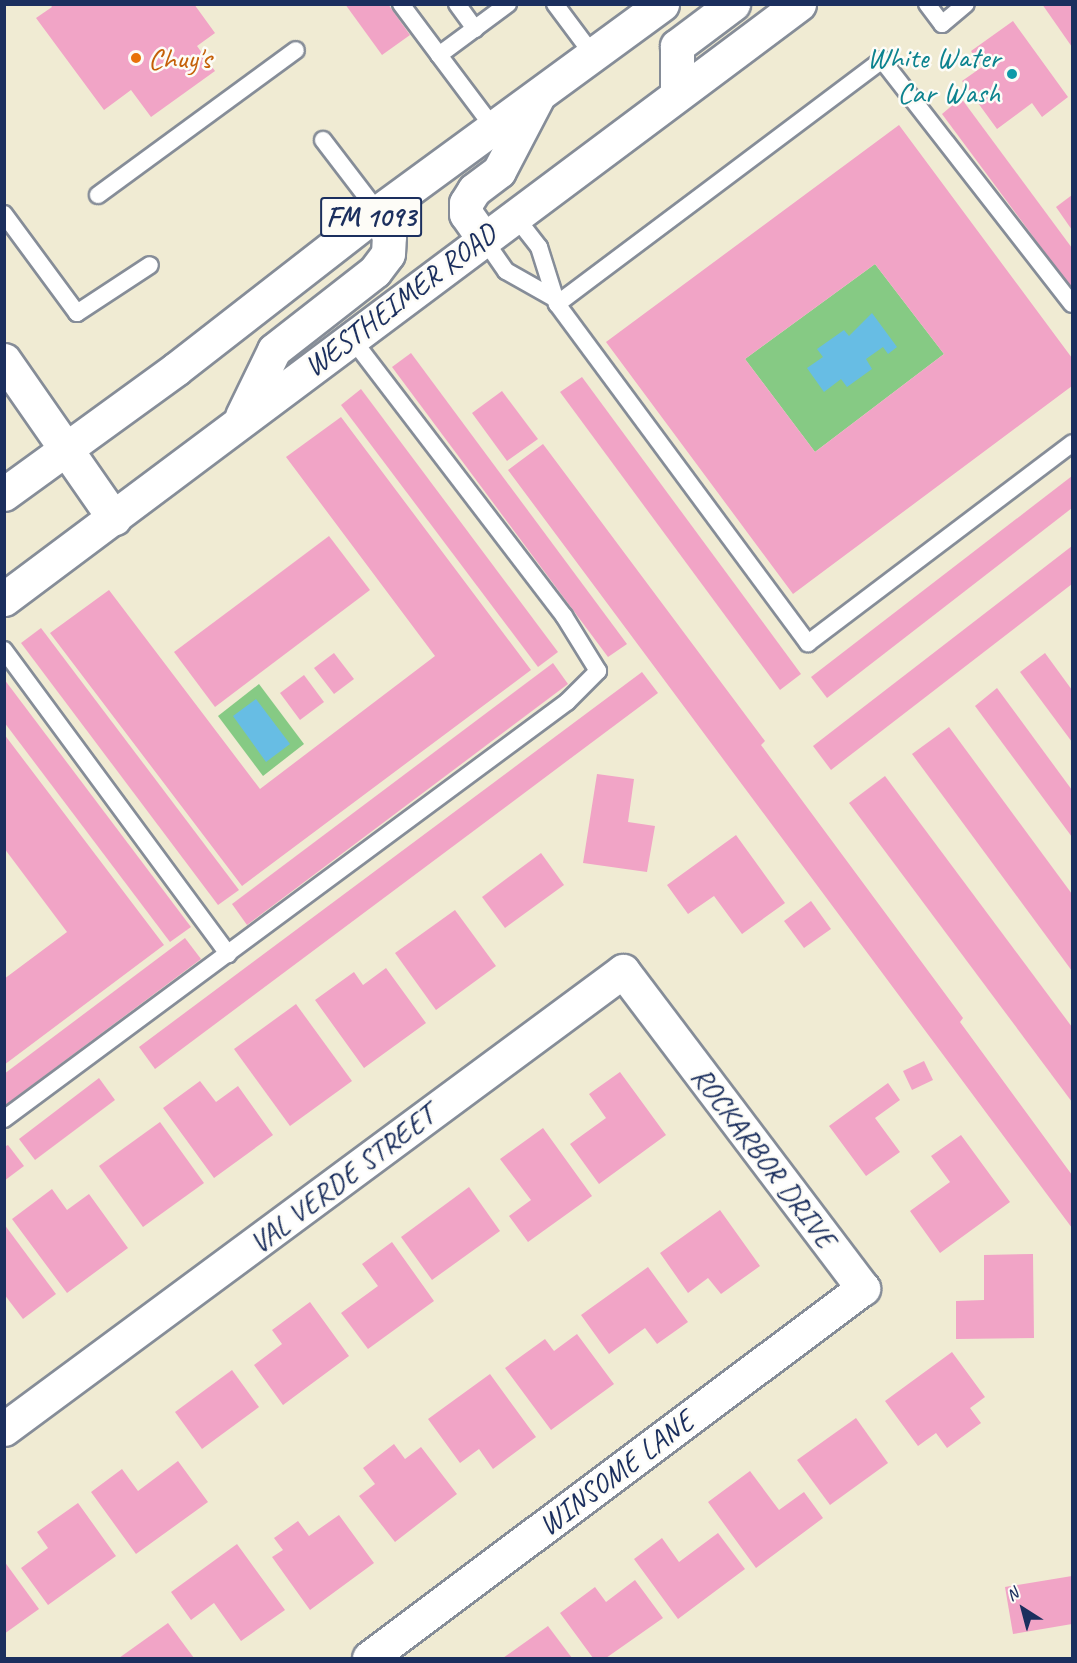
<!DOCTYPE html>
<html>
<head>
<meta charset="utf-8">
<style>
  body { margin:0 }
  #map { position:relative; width:1077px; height:1663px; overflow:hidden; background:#f0ebd3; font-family:Caveat,sans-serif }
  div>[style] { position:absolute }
  .green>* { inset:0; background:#86ca84 }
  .water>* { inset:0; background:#67bde4 }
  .building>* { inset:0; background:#f1a4c6 }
  .roads { filter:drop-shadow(2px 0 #868d98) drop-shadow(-2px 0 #868d98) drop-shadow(0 2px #868d98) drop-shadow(0 -2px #868d98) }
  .lane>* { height:16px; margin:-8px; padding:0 8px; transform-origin:8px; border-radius:8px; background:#fff }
  .street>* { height:33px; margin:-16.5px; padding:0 16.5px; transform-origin:16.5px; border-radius:16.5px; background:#fff }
  .primary>* { height:33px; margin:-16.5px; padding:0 16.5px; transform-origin:16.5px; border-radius:16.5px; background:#fff }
  .dots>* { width:16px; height:16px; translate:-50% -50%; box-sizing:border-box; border:3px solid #fdfcf7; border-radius:50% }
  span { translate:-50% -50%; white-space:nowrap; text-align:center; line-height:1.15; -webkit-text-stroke:5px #fdfcf7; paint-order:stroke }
  .shield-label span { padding:2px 4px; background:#fdfcf7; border:2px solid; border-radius:4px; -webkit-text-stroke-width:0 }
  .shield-label { font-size:28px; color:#1b2f5e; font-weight:700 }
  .culture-label { font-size:30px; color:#0d838f }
  .right { translate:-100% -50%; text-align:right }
  .food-label { font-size:30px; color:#c56008 }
  .left { translate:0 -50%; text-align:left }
  .street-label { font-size:30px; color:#1b2f5e }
  .frame { position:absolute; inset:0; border:6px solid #1b2f5e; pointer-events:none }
  .north { position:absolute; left:993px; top:1579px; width:60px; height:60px; -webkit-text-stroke:4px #fdfcf7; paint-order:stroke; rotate:324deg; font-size:16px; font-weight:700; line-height:24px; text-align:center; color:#1b2f5e }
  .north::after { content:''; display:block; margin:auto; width:21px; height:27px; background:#1b2f5e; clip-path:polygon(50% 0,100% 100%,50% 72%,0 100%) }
</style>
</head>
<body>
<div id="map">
  <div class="green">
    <div style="clip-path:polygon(875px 264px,944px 354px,815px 452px,745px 359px)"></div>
    <div style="clip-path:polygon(259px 684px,304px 744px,263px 776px,218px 716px)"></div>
  </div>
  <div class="water">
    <div style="clip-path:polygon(872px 313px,897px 347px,888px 354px,883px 347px,866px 359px,872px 369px,847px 387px,841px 379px,824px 392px,807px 368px,823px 357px,817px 349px,844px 330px,849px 336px)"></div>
    <div style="clip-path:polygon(256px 699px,290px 744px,266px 762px,233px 716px)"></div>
  </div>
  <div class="building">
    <div style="clip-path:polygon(50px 4px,194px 4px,215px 33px,197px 46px,215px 71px,151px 117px,131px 90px,104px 110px,36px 18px,52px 7px)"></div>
    <div style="clip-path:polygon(345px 4px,388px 4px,410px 35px,382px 55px)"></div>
    <div style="clip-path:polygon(1042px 4px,1072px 4px,1072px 47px)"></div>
    <div style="clip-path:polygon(1013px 21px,1068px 97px,1042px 117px,1032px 103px,997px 129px,962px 81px,982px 67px,971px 51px)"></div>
    <div style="clip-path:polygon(961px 98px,1072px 248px,1072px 289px,942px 114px)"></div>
    <div style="clip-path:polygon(evenodd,899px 125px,1072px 358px,1072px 386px,793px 594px,606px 342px,899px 125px,875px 264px,944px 354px,815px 452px,745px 359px,875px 264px)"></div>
    <div style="clip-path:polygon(1072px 195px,1072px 230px,1056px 207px)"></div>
    <div style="clip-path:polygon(411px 353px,627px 644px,608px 657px,392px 367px)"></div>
    <div style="clip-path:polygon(582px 377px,801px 674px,780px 690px,560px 392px)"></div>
    <div style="clip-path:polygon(361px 389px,558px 652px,538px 667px,341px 405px)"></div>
    <div style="clip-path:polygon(502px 391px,538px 439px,507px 461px,472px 413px)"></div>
    <div style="clip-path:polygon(341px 417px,531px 670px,242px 886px,50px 633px,109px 590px,260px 789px,435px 656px,286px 457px)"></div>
    <div style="clip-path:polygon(543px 444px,765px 741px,761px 745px,963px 1018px,960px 1022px,1072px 1175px,1072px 1228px,508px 470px)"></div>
    <div style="clip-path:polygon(1072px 476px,1072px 508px,827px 698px,811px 677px)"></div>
    <div style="clip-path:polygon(329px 536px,370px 590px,215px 707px,174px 652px)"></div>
    <div style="clip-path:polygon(1072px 546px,1072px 584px,831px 770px,813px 746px)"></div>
    <div style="clip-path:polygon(41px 628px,239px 890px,218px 905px,21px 643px)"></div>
    <div style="clip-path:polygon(334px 653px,354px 679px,334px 694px,314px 668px)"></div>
    <div style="clip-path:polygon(1045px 653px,1072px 690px,1072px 742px,1020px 672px)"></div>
    <div style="clip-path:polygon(553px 663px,568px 684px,247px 925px,232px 904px)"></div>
    <div style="clip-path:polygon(642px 672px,658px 693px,155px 1069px,139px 1047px)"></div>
    <div style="clip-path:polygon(304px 675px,324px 702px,300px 720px,280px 693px)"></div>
    <div style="clip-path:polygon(4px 679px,191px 927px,170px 942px,4px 722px)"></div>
    <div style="clip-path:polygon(997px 688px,1072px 790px,1072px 837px,975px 706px)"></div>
    <div style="clip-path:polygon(949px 727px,1072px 894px,1072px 971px,912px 754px)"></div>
    <div style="clip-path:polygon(4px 734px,164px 945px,4px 1065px,4px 979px,67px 932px,4px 848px)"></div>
    <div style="clip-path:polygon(597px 774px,634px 779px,628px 822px,655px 826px,647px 872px,583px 863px)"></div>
    <div style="clip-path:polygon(885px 776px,1072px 1027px,1072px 1102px,849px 803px)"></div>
    <div style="clip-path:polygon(736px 835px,785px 903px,742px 934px,714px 896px,688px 914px,667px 885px)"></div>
    <div style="clip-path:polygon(541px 853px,564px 885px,505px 928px,482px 897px)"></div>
    <div style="clip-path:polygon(811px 901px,831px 929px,804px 948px,784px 921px)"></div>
    <div style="clip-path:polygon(455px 910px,496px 966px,436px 1010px,395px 953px)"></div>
    <div style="clip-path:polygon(185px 938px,201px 959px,4px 1106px,4px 1074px)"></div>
    <div style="clip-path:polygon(386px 968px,426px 1023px,364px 1068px,315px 1000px,354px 972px,363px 985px)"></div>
    <div style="clip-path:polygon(296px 1004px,352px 1081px,290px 1126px,234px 1049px)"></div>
    <div style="clip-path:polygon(924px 1061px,933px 1080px,912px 1090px,903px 1071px)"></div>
    <div style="clip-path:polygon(620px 1072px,666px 1135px,599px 1184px,570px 1144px,606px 1118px,589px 1094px)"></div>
    <div style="clip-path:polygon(99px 1078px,115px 1100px,35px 1160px,19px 1139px)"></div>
    <div style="clip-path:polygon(200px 1081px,216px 1102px,238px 1086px,273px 1135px,214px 1178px,163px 1108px)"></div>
    <div style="clip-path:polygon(888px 1083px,900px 1100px,875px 1118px,900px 1152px,866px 1176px,829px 1126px)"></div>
    <div style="clip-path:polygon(160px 1122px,204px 1183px,143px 1227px,99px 1166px)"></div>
    <div style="clip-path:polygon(543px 1128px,592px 1196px,528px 1242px,509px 1216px,531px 1200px,500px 1159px)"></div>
    <div style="clip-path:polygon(961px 1135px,1010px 1202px,940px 1253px,910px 1211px,950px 1182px,931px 1156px)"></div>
    <div style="clip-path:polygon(8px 1145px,24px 1166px,4px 1181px,4px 1147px)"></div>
    <div style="clip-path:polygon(469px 1187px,500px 1231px,432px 1280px,401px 1237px)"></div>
    <div style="clip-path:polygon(52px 1189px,67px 1210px,89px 1194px,128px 1248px,67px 1293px,12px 1219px)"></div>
    <div style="clip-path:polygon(720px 1210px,760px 1266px,721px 1294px,708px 1278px,688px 1293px,660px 1253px)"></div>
    <div style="clip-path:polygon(4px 1224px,56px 1294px,23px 1319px,4px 1294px)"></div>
    <div style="clip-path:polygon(392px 1242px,434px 1301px,368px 1349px,341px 1313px,378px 1286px,362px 1264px)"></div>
    <div style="clip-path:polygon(1033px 1254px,1034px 1338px,956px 1339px,956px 1301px,984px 1300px,984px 1255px)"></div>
    <div style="clip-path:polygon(648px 1267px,688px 1322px,657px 1344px,645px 1328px,609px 1354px,581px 1315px)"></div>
    <div style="clip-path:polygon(310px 1302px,349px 1356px,283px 1405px,254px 1365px,282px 1344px,272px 1330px)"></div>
    <div style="clip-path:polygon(577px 1334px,614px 1384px,551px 1430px,505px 1368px,545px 1339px,554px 1351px)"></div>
    <div style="clip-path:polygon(952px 1352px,985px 1397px,970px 1408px,981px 1423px,947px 1448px,936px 1433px,918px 1446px,885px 1401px)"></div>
    <div style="clip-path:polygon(232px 1370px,259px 1407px,202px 1449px,175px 1412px)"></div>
    <div style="clip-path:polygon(490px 1374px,536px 1437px,493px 1469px,479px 1449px,460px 1463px,428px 1419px)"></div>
    <div style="clip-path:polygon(856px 1418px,888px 1463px,830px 1505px,797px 1460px)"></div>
    <div style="clip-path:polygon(394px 1444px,405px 1459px,421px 1447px,457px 1494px,395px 1542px,359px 1496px,375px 1484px,363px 1468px)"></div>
    <div style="clip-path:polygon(178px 1461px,208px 1502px,136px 1554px,91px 1492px,122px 1469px,138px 1491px)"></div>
    <div style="clip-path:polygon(750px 1471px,779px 1510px,804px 1492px,823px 1518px,756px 1568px,708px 1502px)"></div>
    <div style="clip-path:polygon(78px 1503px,116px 1556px,48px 1605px,21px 1568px,48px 1548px,37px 1532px)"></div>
    <div style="clip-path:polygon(339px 1515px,374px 1563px,310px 1610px,272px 1557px,283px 1550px,274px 1538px,298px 1521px,309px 1536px)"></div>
    <div style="clip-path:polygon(718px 1533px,745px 1569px,678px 1619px,634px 1559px,662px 1538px,679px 1562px)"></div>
    <div style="clip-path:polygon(237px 1544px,285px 1610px,241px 1641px,214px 1603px,191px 1620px,171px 1592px)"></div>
    <div style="clip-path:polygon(4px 1561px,39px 1609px,4px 1634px)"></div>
    <div style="clip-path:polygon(1072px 1576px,1072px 1624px,1013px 1634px,1005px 1587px)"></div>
    <div style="clip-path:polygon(635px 1580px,663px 1618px,606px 1658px,593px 1658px,560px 1613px,595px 1587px,606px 1602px)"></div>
    <div style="clip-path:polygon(168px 1623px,194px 1658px,119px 1658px)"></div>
    <div style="clip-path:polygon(548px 1626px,572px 1658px,503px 1658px)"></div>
  </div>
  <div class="roads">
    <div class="lane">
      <div style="left:401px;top:4px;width:64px;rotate:53.3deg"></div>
      <div style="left:457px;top:4px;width:31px;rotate:54deg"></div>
      <div style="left:555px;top:4px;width:64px;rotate:53.3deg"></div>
      <div style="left:927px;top:4px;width:25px;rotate:53deg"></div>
      <div style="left:942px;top:24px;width:31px;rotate:-40deg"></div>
      <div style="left:493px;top:127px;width:90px;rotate:-126.9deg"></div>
      <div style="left:439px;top:55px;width:86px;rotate:-36.5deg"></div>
      <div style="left:323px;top:140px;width:91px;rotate:52.6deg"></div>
      <div style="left:98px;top:195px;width:245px;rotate:-36.2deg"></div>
      <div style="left:4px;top:214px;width:123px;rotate:53.6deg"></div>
      <div style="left:77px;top:313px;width:87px;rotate:-33.3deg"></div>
      <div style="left:514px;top:215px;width:41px;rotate:52deg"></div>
      <div style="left:539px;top:247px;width:60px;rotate:72.5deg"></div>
      <div style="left:557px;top:304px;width:406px;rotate:-36.9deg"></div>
      <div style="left:882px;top:60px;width:309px;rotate:52.1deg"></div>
      <div style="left:483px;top:238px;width:40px;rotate:55.1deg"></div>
      <div style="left:506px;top:271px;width:53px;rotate:29.5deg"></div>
      <div style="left:557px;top:304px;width:422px;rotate:53.5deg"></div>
      <div style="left:808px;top:643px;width:331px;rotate:-37.1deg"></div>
      <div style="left:4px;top:650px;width:378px;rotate:53.6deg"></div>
      <div style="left:4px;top:1119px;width:701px;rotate:-36.53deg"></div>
      <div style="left:567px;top:702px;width:44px;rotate:-45deg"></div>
      <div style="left:598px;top:671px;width:65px;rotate:-121.7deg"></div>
      <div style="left:564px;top:616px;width:351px;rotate:-127.4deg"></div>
    </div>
    <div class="street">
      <div style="left:4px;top:360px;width:193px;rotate:55.2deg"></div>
      <div style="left:4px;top:1429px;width:770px;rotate:-36.5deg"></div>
      <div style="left:623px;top:971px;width:398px;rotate:52.9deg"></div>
      <div style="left:863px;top:1288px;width:617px;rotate:143.17deg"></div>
    </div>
    <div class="primary">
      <div style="left:677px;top:94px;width:48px;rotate:-90deg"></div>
      <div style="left:677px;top:46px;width:70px;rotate:-36.9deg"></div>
      <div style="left:483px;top:238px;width:29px;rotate:-125deg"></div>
      <div style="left:466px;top:214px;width:11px;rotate:-90deg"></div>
      <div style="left:466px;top:203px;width:15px;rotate:-58deg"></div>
      <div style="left:474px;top:190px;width:31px;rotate:-37deg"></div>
      <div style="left:499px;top:171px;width:82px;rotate:-62.5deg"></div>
      <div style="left:242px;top:416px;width:73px;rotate:-64.1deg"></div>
      <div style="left:274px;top:350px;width:128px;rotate:-38deg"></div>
      <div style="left:375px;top:271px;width:21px;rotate:-53deg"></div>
      <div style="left:388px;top:254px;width:18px;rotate:-87deg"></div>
      <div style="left:389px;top:236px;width:26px;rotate:-115deg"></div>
      <div style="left:4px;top:494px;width:213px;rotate:-36deg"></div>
      <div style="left:176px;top:369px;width:256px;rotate:-37.9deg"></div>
      <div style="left:378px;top:212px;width:352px;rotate:-36.2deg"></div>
      <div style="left:4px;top:599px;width:993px;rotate:-36.81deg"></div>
    </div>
  </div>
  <div class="dots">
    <div style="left:136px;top:58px;background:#e8710a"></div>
    <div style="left:1012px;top:74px;background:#0f9aa8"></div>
  </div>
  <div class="shield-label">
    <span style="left:371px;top:217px">FM 1093</span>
  </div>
  <div class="culture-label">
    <span class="right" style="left:1000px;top:74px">White Water<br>Car Wash</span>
  </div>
  <div class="food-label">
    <span class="left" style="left:148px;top:58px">Chuy's</span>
  </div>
  <div class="street-label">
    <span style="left:400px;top:300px;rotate:-37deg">WESTHEIMER ROAD</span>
    <span style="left:764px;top:1157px;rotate:53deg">ROCKARBOR DRIVE</span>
    <span style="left:342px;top:1179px;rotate:-37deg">VAL VERDE STREET</span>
    <span style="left:616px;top:1473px;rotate:-37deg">WINSOME LANE</span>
  </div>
  <div class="frame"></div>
  <div class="north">N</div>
</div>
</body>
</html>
